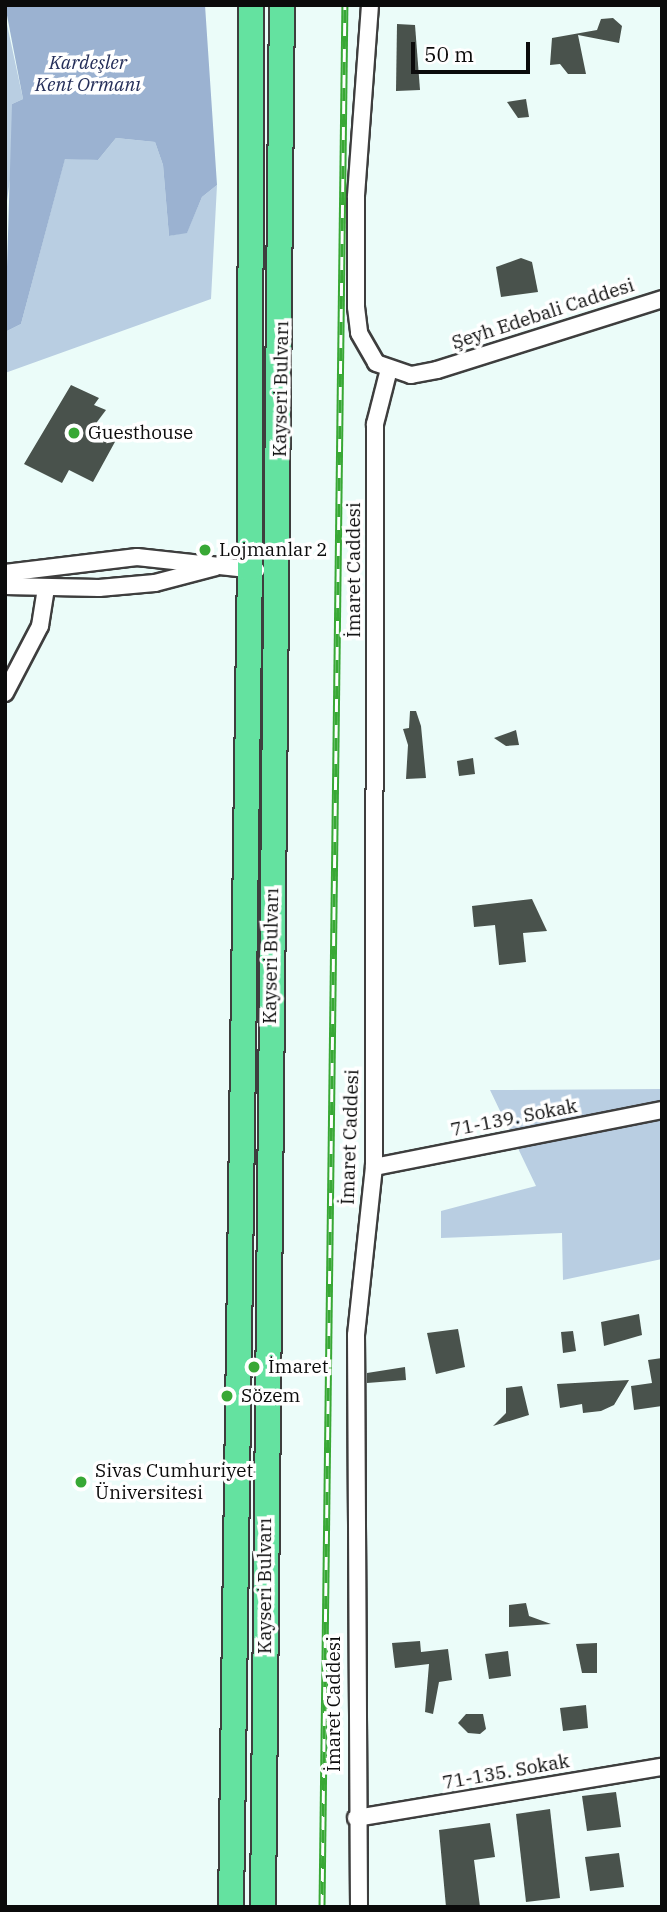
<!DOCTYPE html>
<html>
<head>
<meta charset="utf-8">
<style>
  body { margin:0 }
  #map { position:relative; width:667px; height:1912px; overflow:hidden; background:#ebfcf9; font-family:"IBM Plex Serif",serif }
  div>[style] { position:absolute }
  .green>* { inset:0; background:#b9cee2 }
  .forest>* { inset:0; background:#9bb2d1 }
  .building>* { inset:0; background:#49524c }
  .roads { filter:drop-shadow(2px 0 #3e3e3e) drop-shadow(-2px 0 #3e3e3e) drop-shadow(0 2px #3e3e3e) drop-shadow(0 -2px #3e3e3e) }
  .minor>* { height:16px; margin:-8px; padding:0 8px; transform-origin:8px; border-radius:8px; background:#fff }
  .highway>* { height:24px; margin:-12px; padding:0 12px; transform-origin:12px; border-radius:12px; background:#64e2a0 }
  .rail>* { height:7px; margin-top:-3.5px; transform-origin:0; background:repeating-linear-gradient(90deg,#fff 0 13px,#38a835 0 26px); box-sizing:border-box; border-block:2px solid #38a835 }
  .dots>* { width:19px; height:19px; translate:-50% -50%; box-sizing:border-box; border:4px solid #fff; border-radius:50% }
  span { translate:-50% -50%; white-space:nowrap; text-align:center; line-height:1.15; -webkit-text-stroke:7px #fff; paint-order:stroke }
  .park-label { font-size:19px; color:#242e59; font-style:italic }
  .street-label { font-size:19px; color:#0b0b0b }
  .poi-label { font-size:19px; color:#0b0b0b }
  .left { translate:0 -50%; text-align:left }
  .frame { position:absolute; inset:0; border:7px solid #0b0b0b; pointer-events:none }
  .scale { position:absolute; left:411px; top:42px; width:119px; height:32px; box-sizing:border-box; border:4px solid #0b0b0b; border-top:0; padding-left:9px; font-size:21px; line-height:24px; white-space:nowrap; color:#0b0b0b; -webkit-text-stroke:5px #fff; paint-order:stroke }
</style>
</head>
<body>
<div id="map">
  <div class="green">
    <div style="clip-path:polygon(5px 15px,23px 99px,12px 104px,13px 158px,5px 215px)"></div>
    <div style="clip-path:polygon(116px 138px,155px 142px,163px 165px,169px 236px,187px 232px,202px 197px,217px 185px,211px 299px,5px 373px,5px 332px,21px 324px,65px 158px,98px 160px)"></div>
    <div style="clip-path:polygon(662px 1089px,662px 1259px,563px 1280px,562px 1233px,441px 1238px,441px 1211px,536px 1186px,490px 1090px)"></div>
  </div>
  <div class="forest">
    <div style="clip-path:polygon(5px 5px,205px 5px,217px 185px,202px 197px,187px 233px,169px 236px,163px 165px,155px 142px,116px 138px,98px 160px,65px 159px,21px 324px,5px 332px,12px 104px,23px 99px)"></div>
  </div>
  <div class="building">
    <div style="clip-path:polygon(613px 18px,622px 26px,619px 43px,578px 35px,586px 74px,568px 74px,560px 64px,550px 65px,552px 38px,597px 30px,601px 19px)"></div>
    <div style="clip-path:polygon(397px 24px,415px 25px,420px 90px,396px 91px)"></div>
    <div style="clip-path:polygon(526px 99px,529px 117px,518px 118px,507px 102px)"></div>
    <div style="clip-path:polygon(521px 258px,532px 262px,538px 292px,501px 297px,496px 267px)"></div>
    <div style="clip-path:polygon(71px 385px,99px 398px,94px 405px,106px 410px,94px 426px,116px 440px,93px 482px,69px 470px,62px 483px,24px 464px)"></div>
    <div style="clip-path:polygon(410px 711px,416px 711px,421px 726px,426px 778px,406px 779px,408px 745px,403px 729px,409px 728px)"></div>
    <div style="clip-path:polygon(516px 730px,519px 745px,506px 746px,494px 738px)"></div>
    <div style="clip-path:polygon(473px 758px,475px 774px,459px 776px,457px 761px)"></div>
    <div style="clip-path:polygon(532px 899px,547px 931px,523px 933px,526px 962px,499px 965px,495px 925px,474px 927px,472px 906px)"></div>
    <div style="clip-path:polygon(639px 1314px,642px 1335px,604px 1346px,601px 1322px)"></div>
    <div style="clip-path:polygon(458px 1329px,465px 1367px,436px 1374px,427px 1333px)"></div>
    <div style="clip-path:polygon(573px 1331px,576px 1351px,563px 1353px,561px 1332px)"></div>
    <div style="clip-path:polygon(662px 1358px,662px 1406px,634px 1410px,631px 1386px,652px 1383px,648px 1360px)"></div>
    <div style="clip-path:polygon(405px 1367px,406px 1380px,367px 1383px,367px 1373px)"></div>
    <div style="clip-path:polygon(629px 1380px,614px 1405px,601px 1411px,583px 1413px,582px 1404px,560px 1408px,557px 1384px)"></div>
    <div style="clip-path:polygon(522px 1386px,529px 1415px,493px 1426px,506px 1413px,506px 1388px)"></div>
    <div style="clip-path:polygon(526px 1603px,529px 1616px,551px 1624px,509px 1627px,509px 1605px)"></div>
    <div style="clip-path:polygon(420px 1641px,421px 1652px,448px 1649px,452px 1680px,439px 1682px,433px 1714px,425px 1712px,429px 1664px,395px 1668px,392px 1643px)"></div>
    <div style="clip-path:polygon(597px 1643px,597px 1673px,582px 1673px,576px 1644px)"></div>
    <div style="clip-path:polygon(508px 1651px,511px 1676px,489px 1679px,485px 1654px)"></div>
    <div style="clip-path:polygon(586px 1705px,588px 1728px,563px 1731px,560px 1708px)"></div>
    <div style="clip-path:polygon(466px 1714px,483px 1714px,486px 1729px,480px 1734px,468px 1733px,458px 1723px)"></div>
    <div style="clip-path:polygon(616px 1792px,621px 1827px,587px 1831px,582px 1796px)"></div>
    <div style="clip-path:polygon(550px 1809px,560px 1898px,526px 1902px,516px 1814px)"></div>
    <div style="clip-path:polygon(490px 1823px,495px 1857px,474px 1860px,480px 1907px,446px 1907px,439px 1830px)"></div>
    <div style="clip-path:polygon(619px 1853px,624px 1887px,590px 1891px,585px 1857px)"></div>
  </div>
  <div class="roads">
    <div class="minor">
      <div style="left:370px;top:5px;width:193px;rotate:94.2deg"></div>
      <div style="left:356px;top:197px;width:110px;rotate:90deg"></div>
      <div style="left:356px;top:307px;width:26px;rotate:83deg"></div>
      <div style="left:359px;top:333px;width:34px;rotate:60deg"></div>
      <div style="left:376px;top:363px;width:37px;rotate:19deg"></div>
      <div style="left:411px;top:375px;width:26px;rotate:-11deg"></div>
      <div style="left:437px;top:370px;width:236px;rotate:-17.5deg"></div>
      <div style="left:5px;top:573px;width:133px;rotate:-6.9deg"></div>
      <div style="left:137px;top:557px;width:120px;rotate:6.2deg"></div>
      <div style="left:5px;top:586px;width:94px;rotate:1.2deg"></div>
      <div style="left:99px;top:588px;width:56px;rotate:-5.1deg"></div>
      <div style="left:155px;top:583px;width:63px;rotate:-14.7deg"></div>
      <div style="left:5px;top:693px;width:76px;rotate:-62.4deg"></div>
      <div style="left:40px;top:626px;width:39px;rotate:-81deg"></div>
      <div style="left:374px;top:1167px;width:294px;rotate:-11.2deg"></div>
      <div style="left:356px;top:1818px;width:310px;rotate:-9.5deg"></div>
      <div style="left:359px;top:1907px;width:572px;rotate:-90.3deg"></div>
      <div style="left:356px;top:1335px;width:169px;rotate:-83.9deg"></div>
      <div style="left:374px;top:1167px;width:743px;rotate:-89.92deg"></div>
      <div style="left:375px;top:424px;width:57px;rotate:-75.7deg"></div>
    </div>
    <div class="highway">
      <div style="left:231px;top:1907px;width:1338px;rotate:-89.19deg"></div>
      <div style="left:250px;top:569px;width:564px;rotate:-89.9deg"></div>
      <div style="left:263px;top:1907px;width:1902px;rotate:-89.43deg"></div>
    </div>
  </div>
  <div class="rail">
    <div style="left:322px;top:1907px;width:1902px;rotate:-89.31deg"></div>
  </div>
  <div class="dots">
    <div style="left:74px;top:433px;background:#38a835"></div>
    <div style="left:205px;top:550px;background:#38a835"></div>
    <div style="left:254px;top:1367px;background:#38a835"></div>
    <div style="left:227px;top:1396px;background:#38a835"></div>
    <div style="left:81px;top:1482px;background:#38a835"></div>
  </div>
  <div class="park-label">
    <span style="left:88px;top:74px">Kardeşler<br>Kent Ormanı</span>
  </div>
  <div class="street-label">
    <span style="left:543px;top:314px;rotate:-18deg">Şeyh Edebali Caddesi</span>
    <span style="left:281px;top:389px;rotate:-89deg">Kayseri Bulvarı</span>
    <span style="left:354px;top:570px;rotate:-90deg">İmaret Caddesi</span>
    <span style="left:271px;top:956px;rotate:-89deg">Kayseri Bulvarı</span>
    <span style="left:514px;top:1118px;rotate:-11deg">71-139. Sokak</span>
    <span style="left:350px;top:1137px;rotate:-88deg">İmaret Caddesi</span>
    <span style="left:265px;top:1586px;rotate:-90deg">Kayseri Bulvarı</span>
    <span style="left:334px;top:1704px;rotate:-90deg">İmaret Caddesi</span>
    <span style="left:506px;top:1772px;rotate:-10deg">71-135. Sokak</span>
  </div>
  <div class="poi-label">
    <span class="left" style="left:88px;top:433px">Guesthouse</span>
    <span class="left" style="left:219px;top:550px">Lojmanlar 2</span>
    <span class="left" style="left:268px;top:1367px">İmaret</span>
    <span class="left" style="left:241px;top:1396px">Sözem</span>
    <span class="left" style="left:95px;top:1482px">Sivas Cumhuriyet<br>Üniversitesi</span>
  </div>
  <div class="frame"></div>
  <div class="scale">50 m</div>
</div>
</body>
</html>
